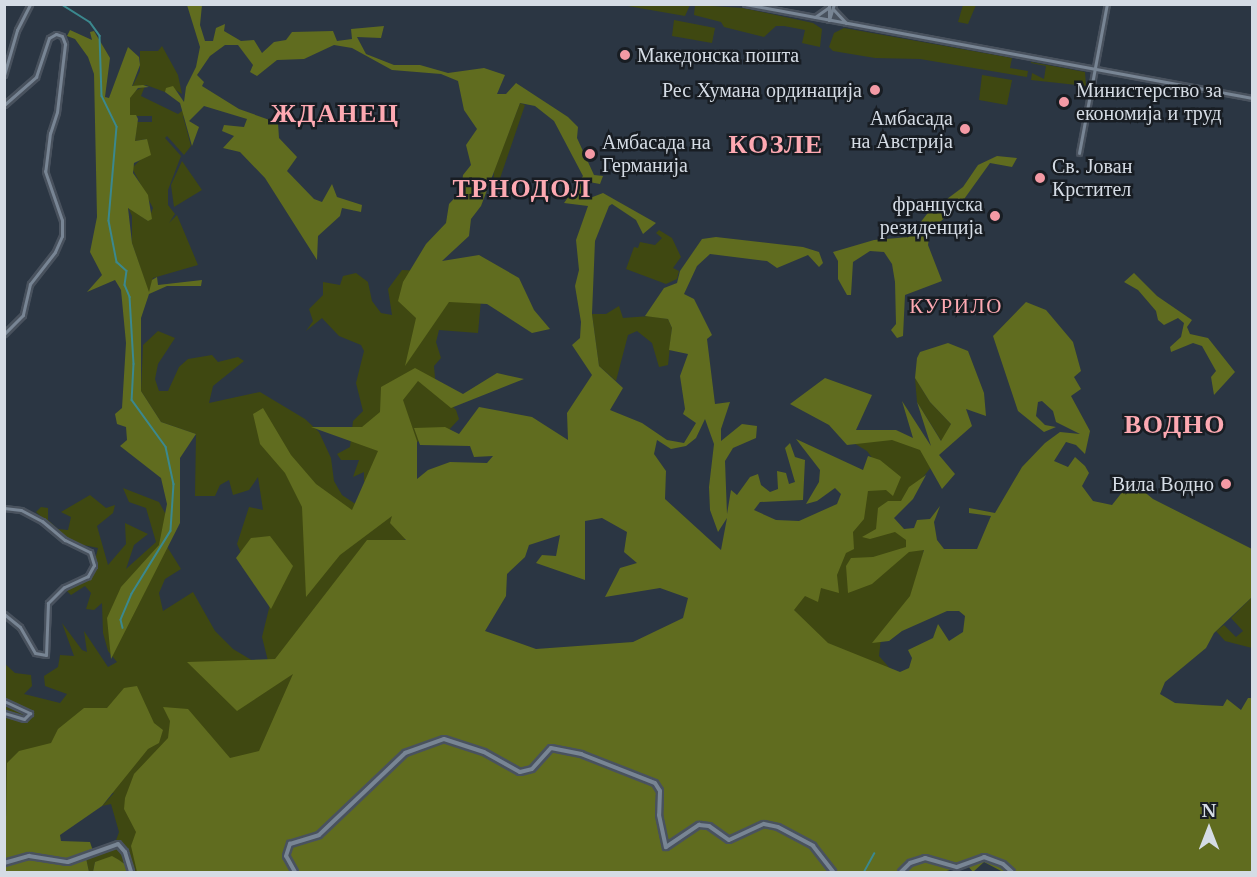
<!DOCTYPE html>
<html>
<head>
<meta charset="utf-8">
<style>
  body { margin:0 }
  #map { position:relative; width:1257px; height:877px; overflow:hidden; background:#2b3643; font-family:"Libre Baskerville",serif }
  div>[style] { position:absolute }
  .green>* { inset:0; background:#3f4811 }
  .forest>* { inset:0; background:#606c1f }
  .stream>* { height:1.5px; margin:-0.75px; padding:0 0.75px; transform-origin:0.75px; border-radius:0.75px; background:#3b888e }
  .roads { filter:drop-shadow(2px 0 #49525e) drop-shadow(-2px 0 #49525e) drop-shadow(0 2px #49525e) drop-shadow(0 -2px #49525e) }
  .tertiary>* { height:3px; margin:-1.5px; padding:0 1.5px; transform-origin:1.5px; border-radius:1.5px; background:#788594 }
  .secondary>* { height:4px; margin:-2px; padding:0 2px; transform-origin:2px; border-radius:2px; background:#788594 }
  .dots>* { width:16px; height:16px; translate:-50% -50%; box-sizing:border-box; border:3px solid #181d23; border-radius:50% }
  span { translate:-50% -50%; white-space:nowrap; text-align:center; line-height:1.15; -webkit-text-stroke:5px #181d23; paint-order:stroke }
  .poi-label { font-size:20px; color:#d5dce5 }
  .left { translate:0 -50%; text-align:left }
  .right { translate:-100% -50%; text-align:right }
  .neighbourhood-label { font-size:21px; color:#fda9b2; letter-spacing:1.5px }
  .district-label { font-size:26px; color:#fda9b2; font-weight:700; letter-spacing:1.5px }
  .frame { position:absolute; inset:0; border:6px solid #d5dce5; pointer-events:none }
  .north { position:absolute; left:1179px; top:799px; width:60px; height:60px; -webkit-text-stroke:4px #181d23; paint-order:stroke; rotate:0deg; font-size:16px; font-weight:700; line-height:24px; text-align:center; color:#d5dce5 }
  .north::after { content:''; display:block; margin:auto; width:21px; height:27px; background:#d5dce5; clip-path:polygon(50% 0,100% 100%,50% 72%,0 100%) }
</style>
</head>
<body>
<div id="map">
  <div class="green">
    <div style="clip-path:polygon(622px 5px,690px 5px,685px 16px)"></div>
    <div style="clip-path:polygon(695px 5px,743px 8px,813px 23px,822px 29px,820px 47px,802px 43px,805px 30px,784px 26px,776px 26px,764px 37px,724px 27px,721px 22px,694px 15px)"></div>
    <div style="clip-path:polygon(963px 5px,976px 5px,968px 24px,958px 22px)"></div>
    <div style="clip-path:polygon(674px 20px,715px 28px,712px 43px,672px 36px)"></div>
    <div style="clip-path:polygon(844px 28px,1012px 58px,1010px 68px,1028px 71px,1027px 77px,920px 59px,875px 58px,833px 51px,829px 47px,834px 33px)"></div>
    <div style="clip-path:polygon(162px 46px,178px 75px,182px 94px,171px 87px,165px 92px,146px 85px,132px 87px,140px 71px,140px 51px,158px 51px)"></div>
    <div style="clip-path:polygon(1031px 63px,1031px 62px,1085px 72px,1086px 86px,1031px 80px,1032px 73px,1044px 79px,1046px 66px)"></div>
    <div style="clip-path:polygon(982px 75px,1012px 80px,1007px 105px,979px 100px)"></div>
    <div style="clip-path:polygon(145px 86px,141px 96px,178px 114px,191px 104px,191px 112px,183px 116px,191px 146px,184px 155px,167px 136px,165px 138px,181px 156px,168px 190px,168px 205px,175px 214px,169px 223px,177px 215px,198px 265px,153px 278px,149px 294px,132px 243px,132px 216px,128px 207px,148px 221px,153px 208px,132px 168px,144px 156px,147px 139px,135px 141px,137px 122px,152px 122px,152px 116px,130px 116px,130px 98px,131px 93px)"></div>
    <div style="clip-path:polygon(520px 103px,525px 105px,493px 199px,494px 170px)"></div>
    <div style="clip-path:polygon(182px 161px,202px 190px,174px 207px,171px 185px)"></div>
    <div style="clip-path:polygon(659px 230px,672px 238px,681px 257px,673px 268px,679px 271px,677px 279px,666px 284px,626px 269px,634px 247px,638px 248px,640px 242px,655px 245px,662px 238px,656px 233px)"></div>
    <div style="clip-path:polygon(402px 270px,426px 271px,482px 289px,478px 333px,439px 330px,436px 342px,441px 358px,434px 366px,436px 389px,456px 410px,459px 419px,447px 432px,425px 437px,411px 446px,411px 461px,432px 524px,386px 550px,269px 747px,136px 832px,137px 872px,119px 860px,95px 862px,93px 872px,89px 872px,86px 858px,115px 843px,119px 832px,111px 804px,102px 806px,114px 793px,5px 808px,4px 663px,15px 673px,31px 675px,32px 686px,24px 694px,60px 703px,67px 694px,45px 686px,44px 676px,58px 667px,60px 655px,74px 656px,62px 623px,82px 650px,87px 652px,84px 631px,108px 667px,117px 662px,108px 651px,103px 633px,102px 603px,94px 610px,86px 609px,91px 593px,85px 586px,71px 595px,67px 591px,92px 573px,98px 548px,69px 542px,36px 512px,41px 507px,48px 508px,48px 520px,58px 529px,68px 530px,71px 517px,61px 512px,90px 495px,106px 508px,115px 505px,113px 513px,97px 526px,108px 565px,126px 544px,125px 523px,148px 534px,134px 545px,126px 569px,156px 542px,146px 508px,129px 502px,123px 488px,159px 502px,171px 524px,166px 545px,181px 569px,165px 579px,159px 593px,163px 611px,193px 592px,215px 631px,233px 649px,258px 664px,269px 665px,262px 637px,273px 592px,245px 562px,237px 544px,249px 507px,263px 510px,258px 477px,249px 490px,233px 495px,229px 480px,220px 485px,215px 496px,195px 496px,196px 434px,161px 422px,141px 391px,143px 345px,158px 331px,175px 338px,158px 364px,155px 379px,159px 391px,168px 391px,179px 367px,188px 359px,212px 355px,218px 362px,238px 357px,244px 361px,213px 386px,209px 403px,260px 392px,305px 419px,319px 432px,331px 458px,334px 481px,342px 495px,360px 507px,373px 484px,364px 481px,364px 472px,353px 477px,359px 460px,341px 460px,337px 454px,350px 447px,353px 421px,363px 411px,356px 383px,364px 351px,361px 345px,339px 336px,322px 318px,306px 331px,313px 321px,309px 309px,323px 295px,323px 282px,340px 285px,343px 276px,356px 273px,368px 282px,372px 301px,381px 313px,392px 315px,388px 289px)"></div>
    <div style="clip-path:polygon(619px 306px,623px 318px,650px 316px,668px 319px,672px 328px,668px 365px,659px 367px,652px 343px,637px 331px,628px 335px,616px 381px,599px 366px,592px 314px,606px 314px)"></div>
    <div style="clip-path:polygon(915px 378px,930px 402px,951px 424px,942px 442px,917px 402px)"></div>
    <div style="clip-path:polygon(895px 438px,924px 451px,932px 466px,904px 501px,884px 509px,904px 534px,924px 549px,915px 593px,881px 638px,879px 656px,894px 673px,826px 646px,792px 608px,876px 463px,867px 451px,852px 442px)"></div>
    <div style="clip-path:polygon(1252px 597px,1252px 648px,1225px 641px,1216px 631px,1224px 625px,1236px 637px,1243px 631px,1231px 618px)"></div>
  </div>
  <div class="forest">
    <div style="clip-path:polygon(evenodd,187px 5px,202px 5px,200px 25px,205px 41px,213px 41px,216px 28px,225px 24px,224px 31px,241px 41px,254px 40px,262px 53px,274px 42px,286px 40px,292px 32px,333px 31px,337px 41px,352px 39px,351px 29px,384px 26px,381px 38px,357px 37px,366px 54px,394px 65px,420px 65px,448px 73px,484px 68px,505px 75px,497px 94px,506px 94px,516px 83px,568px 117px,578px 127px,577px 138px,594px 175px,603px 176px,600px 184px,589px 182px,584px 188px,590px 198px,603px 193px,656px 223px,643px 234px,636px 220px,612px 204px,609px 206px,595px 241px,592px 314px,599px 366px,623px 388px,610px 410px,642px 423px,667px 440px,684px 443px,696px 423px,683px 414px,685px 409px,680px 376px,688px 354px,669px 350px,672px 328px,668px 319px,645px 316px,664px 288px,677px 283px,680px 271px,702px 239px,716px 237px,803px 247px,819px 252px,823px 263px,819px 267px,808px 255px,777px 268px,767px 261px,710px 254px,697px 266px,684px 294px,694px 299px,712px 335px,707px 339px,715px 404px,730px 402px,721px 429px,721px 441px,742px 424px,757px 426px,756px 438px,733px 448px,725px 461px,727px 514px,731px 490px,737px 495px,750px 477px,758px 474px,761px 485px,770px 492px,778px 489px,777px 471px,786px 473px,789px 484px,795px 482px,785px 448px,790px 443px,795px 457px,805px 460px,803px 500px,760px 502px,754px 510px,776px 520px,799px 521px,837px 504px,841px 494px,835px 488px,817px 501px,806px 504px,819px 482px,820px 470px,796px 439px,863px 470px,868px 456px,880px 460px,901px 477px,893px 496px,886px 490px,868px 491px,864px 519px,853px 532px,854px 549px,846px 553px,837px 575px,839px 593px,821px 588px,818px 602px,805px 596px,794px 610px,828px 643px,900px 672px,909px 668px,912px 658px,908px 650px,933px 638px,938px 624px,949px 641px,963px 632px,965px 616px,959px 611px,947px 611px,902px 631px,889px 641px,872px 643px,910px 596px,924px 550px,909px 552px,872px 584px,848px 593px,846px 566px,851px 558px,873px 557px,906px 547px,906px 540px,895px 532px,870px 539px,862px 537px,876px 529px,878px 508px,888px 501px,901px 501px,909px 487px,926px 475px,913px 499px,894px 518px,904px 529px,914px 528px,917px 520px,930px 519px,940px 506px,934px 522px,937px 540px,944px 549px,977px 549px,991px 516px,969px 513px,969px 508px,995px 513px,1022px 467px,1045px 443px,1060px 432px,1080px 434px,1056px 422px,1053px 411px,1042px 401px,1038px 402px,1036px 416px,1045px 425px,1056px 427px,1044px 432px,1018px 411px,993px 336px,1026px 302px,1046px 310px,1073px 342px,1081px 371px,1074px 377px,1081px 389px,1071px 396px,1090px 431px,1085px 454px,1076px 445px,1066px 442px,1054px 461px,1068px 467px,1075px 457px,1085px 466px,1089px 473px,1082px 486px,1093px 501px,1112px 505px,1131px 481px,1153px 499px,1252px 549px,1252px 597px,1214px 633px,1206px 648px,1165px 682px,1160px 694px,1175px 703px,1203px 705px,1223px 706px,1227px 699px,1241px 710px,1248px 698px,1252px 698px,1252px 872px,1003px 872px,984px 862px,973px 872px,967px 865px,943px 872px,137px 872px,131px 846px,136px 832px,124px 809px,125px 798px,134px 774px,168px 738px,170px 721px,163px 707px,188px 709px,230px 758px,259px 751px,293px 674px,237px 711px,187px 662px,275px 659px,367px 540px,406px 540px,390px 523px,392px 516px,340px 555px,306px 597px,302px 507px,285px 473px,260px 444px,253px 414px,263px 408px,291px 455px,316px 484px,352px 510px,378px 451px,311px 427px,362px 427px,380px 412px,381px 387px,415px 368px,463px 394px,497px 373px,524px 379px,451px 408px,418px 381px,403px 400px,417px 441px,417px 479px,428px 470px,450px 462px,487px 463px,493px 456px,474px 457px,470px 446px,420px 445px,414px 428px,445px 427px,459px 434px,479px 407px,532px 417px,568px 440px,567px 413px,592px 375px,572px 345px,580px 338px,581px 322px,575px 286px,579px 270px,576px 240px,588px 206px,564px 203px,583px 176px,554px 121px,535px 106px,520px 103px,481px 206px,471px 219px,469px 236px,442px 261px,479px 255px,519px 278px,534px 310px,550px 329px,532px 333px,487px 304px,449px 302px,405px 366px,416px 318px,398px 301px,403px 282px,426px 244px,446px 223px,449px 204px,461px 191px,463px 175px,471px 165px,466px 145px,477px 129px,464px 110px,458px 81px,441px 74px,392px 70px,352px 48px,334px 45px,304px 59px,277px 60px,257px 76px,250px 72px,253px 65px,238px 45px,225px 45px,210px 56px,197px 75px,204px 82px,202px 86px,239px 109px,278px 123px,279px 138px,297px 157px,287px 171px,314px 199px,322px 202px,332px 184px,337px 197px,362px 205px,361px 212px,342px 208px,340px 216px,318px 236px,317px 260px,265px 178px,240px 152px,223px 148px,234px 136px,222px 131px,224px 125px,244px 127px,247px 119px,204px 106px,189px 121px,199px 127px,192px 146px,180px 103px,165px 92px,166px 88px,173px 86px,184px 102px,186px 87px,196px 67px,200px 47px,187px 5px,705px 419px,714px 444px,709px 487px,710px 510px,718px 532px,727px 518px,721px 550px,665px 499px,666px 471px,654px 454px,657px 440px,671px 449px,686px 446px,696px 438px,705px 419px,187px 5px,602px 518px,627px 532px,624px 552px,637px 563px,620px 568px,605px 597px,660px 588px,688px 598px,683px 618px,633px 642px,536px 649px,485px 631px,506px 596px,507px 574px,525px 557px,529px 545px,560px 535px,556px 556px,542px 555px,536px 563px,585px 580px,585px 521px,602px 518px)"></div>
    <div style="clip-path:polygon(70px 30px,92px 40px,90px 32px,94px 31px,110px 58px,105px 97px,109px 98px,128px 47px,139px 57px,140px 65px,132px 86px,143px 85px,149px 87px,138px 88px,130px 98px,130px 115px,136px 115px,138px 119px,135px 141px,147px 139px,151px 155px,134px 163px,133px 173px,148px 195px,152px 219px,148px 221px,128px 208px,132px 243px,149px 292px,152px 280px,157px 277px,158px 285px,202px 280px,201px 286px,167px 286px,149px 294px,141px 318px,141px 391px,161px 422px,196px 434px,180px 458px,180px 523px,111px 659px,107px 618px,121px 587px,159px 545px,167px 504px,161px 478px,120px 446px,127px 440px,126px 427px,117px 424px,115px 414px,122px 408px,126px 343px,121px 290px,115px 280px,87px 292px,102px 275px,90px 252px,97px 217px,94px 74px,88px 57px,75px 39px,67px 36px)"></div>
    <div style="clip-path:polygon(997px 156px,1017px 158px,1012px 167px,990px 163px,962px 202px,930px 231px,928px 245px,942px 281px,905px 295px,903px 336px,897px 338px,891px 330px,896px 324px,895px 282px,892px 264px,884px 252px,870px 251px,853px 262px,851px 295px,847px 295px,838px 279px,838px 261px,833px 252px,874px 240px,909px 237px,927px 214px,963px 187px,978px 165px)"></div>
    <div style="clip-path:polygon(1134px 273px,1157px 296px,1192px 320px,1187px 327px,1190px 334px,1208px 338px,1235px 372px,1214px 395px,1211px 377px,1216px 371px,1202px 346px,1193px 343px,1171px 352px,1170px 347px,1181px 337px,1184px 323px,1178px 318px,1164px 325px,1158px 320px,1156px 311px,1138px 290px,1124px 282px)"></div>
    <div style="clip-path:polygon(948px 343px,968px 351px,984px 393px,986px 416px,966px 409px,972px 426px,939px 455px,955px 474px,942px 489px,920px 450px,892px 440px,847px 445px,829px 425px,790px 404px,825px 378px,872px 395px,856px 430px,896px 430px,913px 438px,902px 401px,931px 446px,917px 402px,941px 441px,951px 424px,930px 402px,915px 378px,917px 358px,920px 352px)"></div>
    <div style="clip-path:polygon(270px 536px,293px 566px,271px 609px,236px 558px,251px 538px)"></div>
    <div style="clip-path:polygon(137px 686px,154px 723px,163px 730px,159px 743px,148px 749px,102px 806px,60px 835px,61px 841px,90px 842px,94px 854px,86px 858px,89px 872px,5px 872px,7px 763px,19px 751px,51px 743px,58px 729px,84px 708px,107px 708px,124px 688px)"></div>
    <div style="clip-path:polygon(112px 856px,119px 860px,136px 872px,93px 872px,95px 862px)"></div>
  </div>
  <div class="stream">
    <div style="left:61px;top:4px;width:34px;rotate:32deg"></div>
    <div style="left:90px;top:22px;width:17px;rotate:54deg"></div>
    <div style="left:100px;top:36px;width:60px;rotate:88.1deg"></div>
    <div style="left:102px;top:96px;width:34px;rotate:64deg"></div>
    <div style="left:117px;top:127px;width:94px;rotate:94.9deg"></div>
    <div style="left:109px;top:221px;width:42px;rotate:79deg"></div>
    <div style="left:117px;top:262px;width:13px;rotate:42deg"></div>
    <div style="left:127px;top:271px;width:14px;rotate:98deg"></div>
    <div style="left:125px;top:285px;width:13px;rotate:67deg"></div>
    <div style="left:130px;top:297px;width:67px;rotate:86.6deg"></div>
    <div style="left:134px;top:364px;width:36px;rotate:93deg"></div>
    <div style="left:132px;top:400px;width:58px;rotate:54.1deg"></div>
    <div style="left:166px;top:447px;width:38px;rotate:78deg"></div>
    <div style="left:174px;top:484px;width:47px;rotate:93.7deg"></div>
    <div style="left:171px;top:531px;width:74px;rotate:121.8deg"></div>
    <div style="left:132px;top:594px;width:28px;rotate:113deg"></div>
    <div style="left:121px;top:620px;width:8px;rotate:76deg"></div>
    <div style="left:864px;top:872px;width:21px;rotate:-61deg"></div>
  </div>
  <div class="roads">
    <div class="tertiary">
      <div style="left:745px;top:4px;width:516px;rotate:10.5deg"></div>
      <div style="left:829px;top:4px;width:16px;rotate:90deg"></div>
      <div style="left:833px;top:9px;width:19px;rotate:47deg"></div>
      <div style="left:815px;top:17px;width:16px;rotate:-35deg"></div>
      <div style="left:829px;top:20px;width:17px;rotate:-73deg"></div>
      <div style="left:4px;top:75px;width:47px;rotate:-73.9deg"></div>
      <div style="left:17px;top:30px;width:29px;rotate:-63deg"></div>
      <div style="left:4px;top:105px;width:43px;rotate:-41.2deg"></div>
      <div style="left:36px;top:77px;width:41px;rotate:-71.6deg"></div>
      <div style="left:49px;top:38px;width:8px;rotate:-30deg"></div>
      <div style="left:56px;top:34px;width:6px;rotate:18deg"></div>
      <div style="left:62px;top:36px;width:9px;rotate:69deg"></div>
      <div style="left:65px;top:44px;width:68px;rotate:96.7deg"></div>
      <div style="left:57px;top:112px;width:22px;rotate:108deg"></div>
      <div style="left:50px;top:133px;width:38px;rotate:97deg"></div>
      <div style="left:45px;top:171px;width:52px;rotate:70.9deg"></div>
      <div style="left:62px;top:220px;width:16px;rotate:90deg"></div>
      <div style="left:62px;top:236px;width:17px;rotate:114deg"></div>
      <div style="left:55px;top:252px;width:41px;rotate:128deg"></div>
      <div style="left:30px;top:284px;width:32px;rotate:103deg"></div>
      <div style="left:23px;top:315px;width:27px;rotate:135deg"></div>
      <div style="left:1079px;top:153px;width:152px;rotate:-79.4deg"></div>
      <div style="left:4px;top:508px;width:17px;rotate:7deg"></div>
      <div style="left:21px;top:510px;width:24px;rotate:28deg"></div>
      <div style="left:42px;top:521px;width:30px;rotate:40deg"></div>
      <div style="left:65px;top:540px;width:28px;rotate:26deg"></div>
      <div style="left:90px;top:552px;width:14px;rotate:73deg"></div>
      <div style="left:94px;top:565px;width:13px;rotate:119deg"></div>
      <div style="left:88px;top:576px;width:26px;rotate:155deg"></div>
      <div style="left:64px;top:587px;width:23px;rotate:135deg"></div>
      <div style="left:48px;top:603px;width:52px;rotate:92.2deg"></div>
      <div style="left:46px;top:655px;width:11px;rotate:-170deg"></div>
      <div style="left:35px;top:653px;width:30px;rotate:-120deg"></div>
      <div style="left:20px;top:627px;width:21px;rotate:-141deg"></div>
      <div style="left:4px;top:701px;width:29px;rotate:25deg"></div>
      <div style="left:30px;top:713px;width:8px;rotate:135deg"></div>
      <div style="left:24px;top:719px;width:21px;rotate:-163deg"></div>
    </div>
    <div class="secondary">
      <div style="left:4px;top:863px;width:26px;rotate:-16deg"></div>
      <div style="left:29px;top:856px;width:39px;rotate:9deg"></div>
      <div style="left:68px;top:862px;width:53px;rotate:-19.8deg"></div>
      <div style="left:118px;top:844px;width:11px;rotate:49deg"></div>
      <div style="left:125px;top:852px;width:21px;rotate:73deg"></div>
      <div style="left:295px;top:872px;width:18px;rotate:-119deg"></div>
      <div style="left:286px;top:856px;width:13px;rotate:-72deg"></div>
      <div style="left:290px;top:844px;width:30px;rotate:-17deg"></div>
      <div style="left:319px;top:835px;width:119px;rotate:-43.6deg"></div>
      <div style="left:405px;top:753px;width:41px;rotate:-19.7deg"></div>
      <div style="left:444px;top:739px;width:42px;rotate:18deg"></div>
      <div style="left:484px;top:752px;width:41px;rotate:29.1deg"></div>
      <div style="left:520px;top:772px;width:12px;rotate:-14deg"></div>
      <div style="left:532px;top:769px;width:28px;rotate:-48deg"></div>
      <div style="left:551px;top:748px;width:31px;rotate:11deg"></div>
      <div style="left:581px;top:754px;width:79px;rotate:21.4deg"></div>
      <div style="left:655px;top:783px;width:9px;rotate:58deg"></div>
      <div style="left:660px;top:791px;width:24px;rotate:92deg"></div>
      <div style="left:659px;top:815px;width:33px;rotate:78deg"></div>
      <div style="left:666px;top:847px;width:40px;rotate:-34deg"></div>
      <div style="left:699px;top:825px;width:10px;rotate:6deg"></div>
      <div style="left:709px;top:826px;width:24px;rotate:35deg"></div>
      <div style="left:729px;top:840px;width:38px;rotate:-25deg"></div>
      <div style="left:764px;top:824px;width:14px;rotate:12deg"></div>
      <div style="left:778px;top:827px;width:40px;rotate:28deg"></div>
      <div style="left:813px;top:846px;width:33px;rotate:52deg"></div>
      <div style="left:901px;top:872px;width:13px;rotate:-45deg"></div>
      <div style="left:910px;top:863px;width:16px;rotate:-18deg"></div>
      <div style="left:925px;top:858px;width:33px;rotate:16deg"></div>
      <div style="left:957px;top:867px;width:29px;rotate:-20deg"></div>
      <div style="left:984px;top:857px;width:20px;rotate:20deg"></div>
      <div style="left:1003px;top:864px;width:12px;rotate:42deg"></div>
    </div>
  </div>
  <div class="dots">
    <div style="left:625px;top:55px;background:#f49aa5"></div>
    <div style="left:875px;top:90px;background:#f49aa5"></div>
    <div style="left:1064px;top:102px;background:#f49aa5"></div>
    <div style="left:965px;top:129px;background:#f49aa5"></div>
    <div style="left:590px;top:154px;background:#f49aa5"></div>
    <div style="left:1040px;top:178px;background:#f49aa5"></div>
    <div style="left:995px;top:216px;background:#f49aa5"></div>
    <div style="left:1226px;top:484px;background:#f49aa5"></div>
  </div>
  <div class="poi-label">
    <span class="left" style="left:637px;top:55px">Македонска пошта</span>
    <span class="right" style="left:862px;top:90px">Рес Хумана ординација</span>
    <span class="left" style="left:1076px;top:102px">Министерство за<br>економија и труд</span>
    <span class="right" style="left:953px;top:130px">Амбасада<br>на Австрија</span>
    <span class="left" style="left:602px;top:154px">Амбасада на<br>Германија</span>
    <span class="left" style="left:1052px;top:178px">Св. Јован<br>Крстител</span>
    <span class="right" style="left:983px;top:216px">француска<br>резиденција</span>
    <span class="right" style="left:1214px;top:484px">Вила Водно</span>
  </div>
  <div class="neighbourhood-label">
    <span style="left:956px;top:306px">КУРИЛО</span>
  </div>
  <div class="district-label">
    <span style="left:335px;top:114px">ЖДАНЕЦ</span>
    <span style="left:776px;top:145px">КОЗЛЕ</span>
    <span style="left:522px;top:189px">ТРНОДОЛ</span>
    <span style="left:1175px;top:425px">ВОДНО</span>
  </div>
  <div class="frame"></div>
  <div class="north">N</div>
</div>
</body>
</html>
